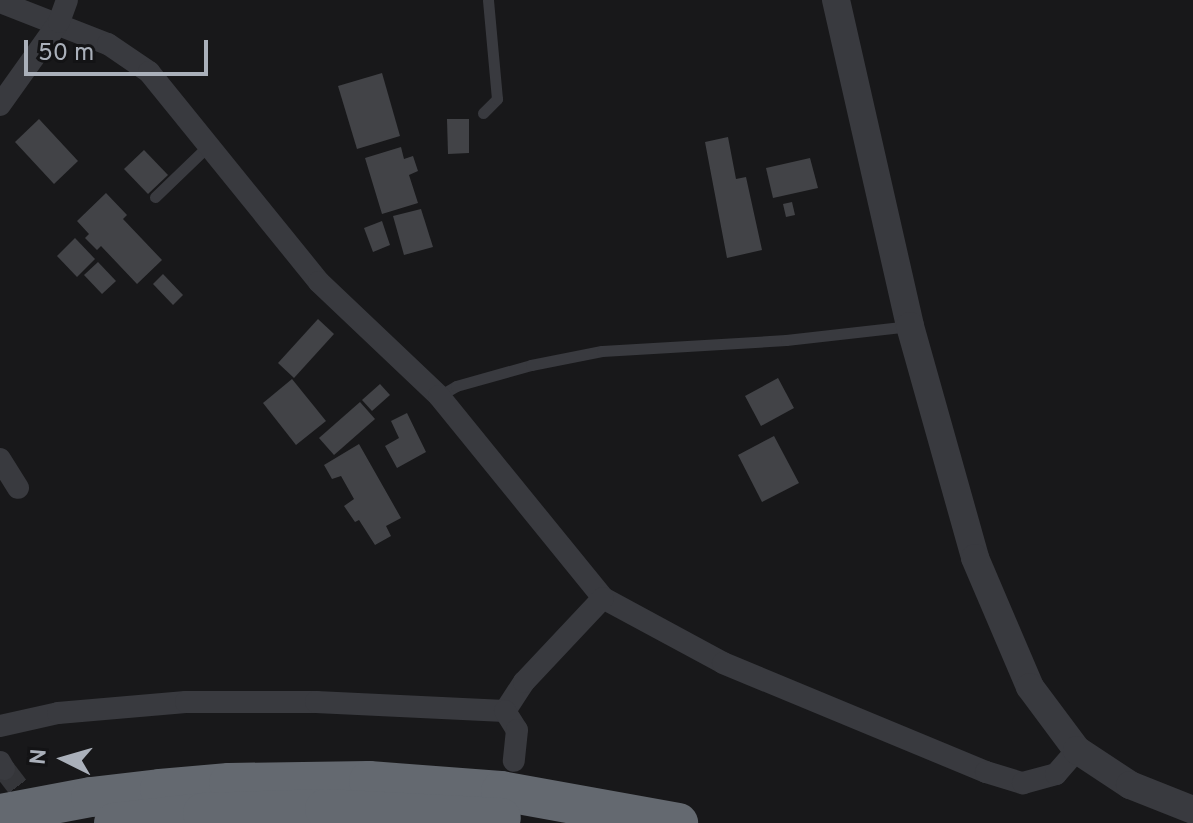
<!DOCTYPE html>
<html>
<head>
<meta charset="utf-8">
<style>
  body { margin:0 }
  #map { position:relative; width:1193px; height:823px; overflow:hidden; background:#18181a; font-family:Overpass,sans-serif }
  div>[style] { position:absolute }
  .building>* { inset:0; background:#424347 }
  .minor-tunnel>* { height:22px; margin-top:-11px; transform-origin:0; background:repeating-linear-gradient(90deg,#35363a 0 22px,transparent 0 33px) }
  .service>* { height:11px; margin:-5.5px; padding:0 5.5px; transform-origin:5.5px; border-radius:5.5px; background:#393a3f }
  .minor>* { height:22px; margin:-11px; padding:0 11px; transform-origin:11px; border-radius:11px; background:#393a3f }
  .tertiary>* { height:28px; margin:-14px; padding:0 14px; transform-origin:14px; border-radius:14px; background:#393a3f }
  .motorway>* { height:40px; margin:-20px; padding:0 20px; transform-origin:20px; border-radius:20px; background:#646970 }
  span { translate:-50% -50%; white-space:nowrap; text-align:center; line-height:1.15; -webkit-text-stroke:8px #131315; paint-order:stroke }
  .north { position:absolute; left:24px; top:719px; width:80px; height:80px; -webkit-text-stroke:6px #131315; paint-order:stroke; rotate:275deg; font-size:22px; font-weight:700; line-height:32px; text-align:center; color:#aab0ba }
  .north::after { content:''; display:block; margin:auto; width:28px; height:36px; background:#aab0ba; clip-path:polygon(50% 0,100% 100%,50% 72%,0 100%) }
  .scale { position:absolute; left:24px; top:40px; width:184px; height:36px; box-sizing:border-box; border:4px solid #aab0ba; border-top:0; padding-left:10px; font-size:24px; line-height:28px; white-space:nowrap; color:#aab0ba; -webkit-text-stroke:6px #131315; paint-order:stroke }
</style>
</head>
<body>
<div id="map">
  <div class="building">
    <div style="clip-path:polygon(382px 73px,400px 136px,357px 149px,338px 86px)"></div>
    <div style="clip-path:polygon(39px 119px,78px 161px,54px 184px,15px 142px)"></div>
    <div style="clip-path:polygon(447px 119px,469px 119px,469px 153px,448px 154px)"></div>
    <div style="clip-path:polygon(728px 137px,736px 179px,746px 177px,762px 250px,727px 258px,705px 142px)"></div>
    <div style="clip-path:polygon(401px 147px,404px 159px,413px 156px,418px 171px,409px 175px,418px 203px,382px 214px,365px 158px)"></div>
    <div style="clip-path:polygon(144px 150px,168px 175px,148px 194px,124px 169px)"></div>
    <div style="clip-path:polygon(810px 158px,818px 188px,773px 198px,766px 168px)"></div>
    <div style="clip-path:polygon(106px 193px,127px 215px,123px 219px,162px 260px,137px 284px,101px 246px,97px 250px,85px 238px,89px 234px,77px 221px)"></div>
    <div style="clip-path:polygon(792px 202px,795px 215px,786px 217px,783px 204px)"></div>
    <div style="clip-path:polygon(421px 209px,433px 247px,404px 255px,393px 216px)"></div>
    <div style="clip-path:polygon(382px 221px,390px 245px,373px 252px,364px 228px)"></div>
    <div style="clip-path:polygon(75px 238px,95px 259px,77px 277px,57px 256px)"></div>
    <div style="clip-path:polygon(98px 262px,116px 281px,102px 294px,84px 275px)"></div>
    <div style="clip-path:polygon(163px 274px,183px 295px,173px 305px,153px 284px)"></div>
    <div style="clip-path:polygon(318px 319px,334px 334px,294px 378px,278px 363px)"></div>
    <div style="clip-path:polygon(778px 378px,794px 408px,761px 426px,745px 396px)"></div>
    <div style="clip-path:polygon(292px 379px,326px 421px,296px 445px,263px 403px)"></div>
    <div style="clip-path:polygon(380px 384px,390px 395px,372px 411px,362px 400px)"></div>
    <div style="clip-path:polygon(360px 402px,375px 419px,334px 455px,319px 438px)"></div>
    <div style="clip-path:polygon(407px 413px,426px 452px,397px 468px,385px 446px,399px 438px,391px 421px)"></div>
    <div style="clip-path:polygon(774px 436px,799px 483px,762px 502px,738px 455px)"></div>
    <div style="clip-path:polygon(359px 444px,401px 518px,386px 526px,391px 536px,375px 545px,359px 520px,355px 522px,344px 506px,354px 499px,341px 476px,332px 479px,324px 465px)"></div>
  </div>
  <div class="minor-tunnel">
    <div style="left:4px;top:769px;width:54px;rotate:52.5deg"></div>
  </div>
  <div class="service">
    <div style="left:483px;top:113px;width:20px;rotate:-45deg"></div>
    <div style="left:497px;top:99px;width:99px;rotate:-95.2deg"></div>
    <div style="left:155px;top:197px;width:76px;rotate:-43.9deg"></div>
    <div style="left:439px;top:396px;width:20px;rotate:-30deg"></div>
    <div style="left:456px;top:386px;width:78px;rotate:-15.6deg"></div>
    <div style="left:531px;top:365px;width:72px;rotate:-11.2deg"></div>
    <div style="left:602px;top:351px;width:184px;rotate:-3.4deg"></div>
    <div style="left:786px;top:340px;width:125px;rotate:-6.4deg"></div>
  </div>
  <div class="minor">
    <div style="left:0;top:2px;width:116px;rotate:21.3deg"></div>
    <div style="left:108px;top:44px;width:50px;rotate:34.3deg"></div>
    <div style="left:149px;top:72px;width:270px;rotate:51deg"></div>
    <div style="left:319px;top:282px;width:166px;rotate:43.5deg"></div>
    <div style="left:439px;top:396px;width:260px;rotate:50.9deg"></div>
    <div style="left:603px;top:598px;width:136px;rotate:28.4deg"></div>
    <div style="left:723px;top:663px;width:285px;rotate:22.5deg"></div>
    <div style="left:986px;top:772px;width:39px;rotate:17deg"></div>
    <div style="left:1023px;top:783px;width:34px;rotate:-15deg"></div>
    <div style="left:1056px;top:774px;width:32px;rotate:-49deg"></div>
    <div style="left:0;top:105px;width:102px;rotate:-54.6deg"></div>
    <div style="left:59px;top:22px;width:23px;rotate:-70deg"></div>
    <div style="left:0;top:459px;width:34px;rotate:58deg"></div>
    <div style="left:505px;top:711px;width:35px;rotate:-57deg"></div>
    <div style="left:524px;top:682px;width:115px;rotate:-46.8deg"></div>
    <div style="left:0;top:726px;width:59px;rotate:-12.6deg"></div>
    <div style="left:58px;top:713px;width:128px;rotate:-4.9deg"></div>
    <div style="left:186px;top:702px;width:130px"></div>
    <div style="left:316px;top:702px;width:189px;rotate:2.7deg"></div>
    <div style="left:505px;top:711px;width:22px;rotate:58deg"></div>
    <div style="left:517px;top:730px;width:31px;rotate:96deg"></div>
    <div style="left:0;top:762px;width:8px;rotate:60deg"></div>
  </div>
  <div class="tertiary">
    <div style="left:836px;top:0;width:334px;rotate:77.2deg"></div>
    <div style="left:910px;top:326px;width:241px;rotate:74.3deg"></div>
    <div style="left:975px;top:558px;width:140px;rotate:66.9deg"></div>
    <div style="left:1030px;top:687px;width:79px;rotate:53.3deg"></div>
    <div style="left:1077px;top:750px;width:64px;rotate:33.4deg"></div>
    <div style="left:1130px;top:785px;width:68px;rotate:21.6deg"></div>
  </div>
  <div class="motorway">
    <div style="left:0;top:814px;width:93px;rotate:-10.6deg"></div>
    <div style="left:91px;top:797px;width:69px;rotate:-6.6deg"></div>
    <div style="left:160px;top:789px;width:69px;rotate:-5deg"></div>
    <div style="left:229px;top:783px;width:140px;rotate:-0.8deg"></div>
    <div style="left:369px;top:781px;width:132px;rotate:4.3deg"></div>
    <div style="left:501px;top:791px;width:180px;rotate:10.2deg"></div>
    <div style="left:114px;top:823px;width:90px;rotate:-6.4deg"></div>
    <div style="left:203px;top:813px;width:122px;rotate:-1.9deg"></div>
    <div style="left:325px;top:809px;width:176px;rotate:2.9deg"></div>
  </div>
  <div class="north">N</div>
  <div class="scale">50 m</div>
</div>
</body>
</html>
